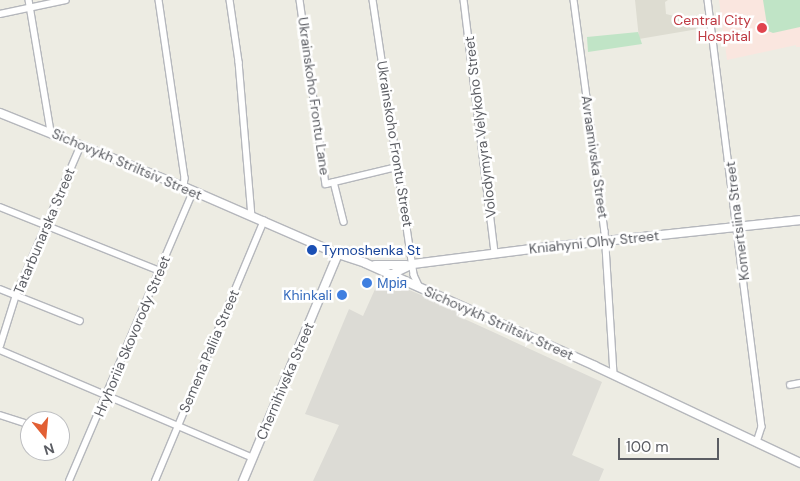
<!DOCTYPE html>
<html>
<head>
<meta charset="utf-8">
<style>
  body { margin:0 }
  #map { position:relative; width:800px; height:481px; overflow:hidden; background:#edece3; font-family:"DM Sans",sans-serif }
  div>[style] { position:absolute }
  .industrial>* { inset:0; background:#dcdbd5 }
  .education>* { inset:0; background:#dddcd1 }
  .medical>* { inset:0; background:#fae6df }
  .green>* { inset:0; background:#c0e4c6 }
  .roads { filter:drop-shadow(1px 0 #b5b7bc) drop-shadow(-1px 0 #b5b7bc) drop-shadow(0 1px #b5b7bc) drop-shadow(0 -1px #b5b7bc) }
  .street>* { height:5.5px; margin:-2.75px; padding:0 2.75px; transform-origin:2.75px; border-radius:2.75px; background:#fff }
  .secondary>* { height:8px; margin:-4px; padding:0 4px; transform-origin:4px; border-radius:4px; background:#fff }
  .dots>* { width:14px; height:14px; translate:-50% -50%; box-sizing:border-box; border:2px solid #fff; border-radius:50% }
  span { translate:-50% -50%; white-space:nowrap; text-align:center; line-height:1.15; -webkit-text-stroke:5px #fff; paint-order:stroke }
  .health-label { font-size:14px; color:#be3a42 }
  .right { translate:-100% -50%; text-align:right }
  .street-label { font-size:14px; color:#5b5d63 }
  .transit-label { font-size:14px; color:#164399 }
  .left { translate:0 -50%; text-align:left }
  .shop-label { font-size:14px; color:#366cbe }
  .north { position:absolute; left:20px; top:411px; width:50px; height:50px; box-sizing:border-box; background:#fff; border:1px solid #bdbec1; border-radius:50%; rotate:163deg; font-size:14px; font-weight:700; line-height:20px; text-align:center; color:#5b5d63 }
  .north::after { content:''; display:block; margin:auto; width:18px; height:22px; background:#e25f34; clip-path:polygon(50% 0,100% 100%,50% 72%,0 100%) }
  .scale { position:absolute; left:618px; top:438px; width:101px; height:22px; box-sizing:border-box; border:2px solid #5b5d63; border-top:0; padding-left:6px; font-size:15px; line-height:18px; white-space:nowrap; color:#5b5d63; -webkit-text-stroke:4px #fff; paint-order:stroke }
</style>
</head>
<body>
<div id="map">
  <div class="industrial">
    <div style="clip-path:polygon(380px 278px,460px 311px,458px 316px,602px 382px,572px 455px,604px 469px,599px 481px,313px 481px,339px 425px,305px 414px,349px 309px,363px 316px)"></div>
  </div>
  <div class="education">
    <div style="clip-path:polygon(635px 0,668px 0,665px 2px,666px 14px,678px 17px,697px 15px,698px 29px,639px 39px)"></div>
  </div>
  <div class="medical">
    <div style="clip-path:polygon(719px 0,800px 0,800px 47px,796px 47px,796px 45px,727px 60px)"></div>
  </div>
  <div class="green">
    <div style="clip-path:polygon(763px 0,800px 0,800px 27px,773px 33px,768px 31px)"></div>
    <div style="clip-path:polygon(638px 32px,642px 44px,588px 52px,587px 37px)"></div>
  </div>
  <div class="roads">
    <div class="street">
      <div style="left:29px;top:0;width:134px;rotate:80.5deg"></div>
      <div style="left:159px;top:0;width:180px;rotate:81.7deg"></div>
      <div style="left:185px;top:178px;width:9px;rotate:96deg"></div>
      <div style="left:230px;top:0;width:63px;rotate:81.7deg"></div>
      <div style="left:239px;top:62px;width:155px;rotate:85.2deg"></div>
      <div style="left:300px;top:0;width:186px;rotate:82deg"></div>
      <div style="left:326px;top:184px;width:73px;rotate:-13.5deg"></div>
      <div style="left:373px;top:0;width:278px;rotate:81.5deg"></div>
      <div style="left:414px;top:275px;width:14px;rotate:65deg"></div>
      <div style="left:464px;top:0;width:256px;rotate:83deg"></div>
      <div style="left:574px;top:0;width:233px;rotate:82.4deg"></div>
      <div style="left:605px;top:231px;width:144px;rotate:86.4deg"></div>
      <div style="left:708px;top:0;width:430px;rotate:82.8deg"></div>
      <div style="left:762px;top:427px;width:16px;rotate:108deg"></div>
      <div style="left:0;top:14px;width:67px;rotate:-12deg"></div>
      <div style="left:334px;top:182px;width:41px;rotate:76deg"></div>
      <div style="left:0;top:207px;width:172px;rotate:21.8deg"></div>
      <div style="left:0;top:289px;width:86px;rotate:21.8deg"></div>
      <div style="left:0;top:346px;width:53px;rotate:-72.6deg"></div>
      <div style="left:16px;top:295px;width:163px;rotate:-66.6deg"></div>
      <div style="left:0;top:350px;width:275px;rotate:23.1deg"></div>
      <div style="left:790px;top:385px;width:10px;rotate:-11deg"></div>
      <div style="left:0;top:415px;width:26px;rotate:18deg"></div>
      <div style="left:69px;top:481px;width:315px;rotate:-66.8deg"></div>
      <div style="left:155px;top:481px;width:282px;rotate:-67.3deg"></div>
    </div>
    <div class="secondary">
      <div style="left:0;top:113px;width:198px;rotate:21.9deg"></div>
      <div style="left:184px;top:187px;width:168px;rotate:23.5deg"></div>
      <div style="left:338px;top:254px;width:28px;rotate:18deg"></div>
      <div style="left:365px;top:263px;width:252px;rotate:24.1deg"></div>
      <div style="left:595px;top:366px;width:227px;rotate:25.3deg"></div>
      <div style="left:375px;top:265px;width:31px"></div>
      <div style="left:390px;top:275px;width:25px;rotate:-26deg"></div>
      <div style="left:413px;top:264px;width:127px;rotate:-7.2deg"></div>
      <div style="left:539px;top:248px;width:262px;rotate:-6.1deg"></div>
      <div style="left:243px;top:481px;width:246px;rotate:-67.3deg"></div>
    </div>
  </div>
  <div class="dots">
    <div style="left:762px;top:28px;background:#e0444e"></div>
    <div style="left:312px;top:250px;background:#1a4fb4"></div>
    <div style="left:367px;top:283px;background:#3f7fe0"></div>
    <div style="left:342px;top:295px;background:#3f7fe0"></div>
  </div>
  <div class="health-label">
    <span class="right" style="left:751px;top:28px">Central City<br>Hospital</span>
  </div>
  <div class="street-label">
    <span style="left:314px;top:96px;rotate:82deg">Ukrainskoho Frontu Lane</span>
    <span style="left:480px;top:127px;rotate:-97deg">Volodymyra Velykoho Street</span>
    <span style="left:395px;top:144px;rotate:81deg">Ukrainskoho Frontu Street</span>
    <span style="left:595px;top:157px;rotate:82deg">Avraamivska Street</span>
    <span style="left:127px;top:164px;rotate:23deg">Sichovykh Striltsiv Street</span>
    <span style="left:737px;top:221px;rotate:-97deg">Komertsiina Street</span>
    <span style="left:44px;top:231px;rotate:-67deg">Tatarbunarska Street</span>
    <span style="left:594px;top:242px;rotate:-6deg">Kniahyni Olhy Street</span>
    <span style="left:499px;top:323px;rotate:24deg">Sichovykh Striltsiv Street</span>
    <span style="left:132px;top:336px;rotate:-67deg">Hryhoriia Skovorody Street</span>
    <span style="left:209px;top:351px;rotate:-67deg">Semena Paliia Street</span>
    <span style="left:285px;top:381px;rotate:-67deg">Chernihivska Street</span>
  </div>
  <div class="transit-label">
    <span class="left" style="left:322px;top:250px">Tymoshenka St</span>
  </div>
  <div class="shop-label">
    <span class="left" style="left:377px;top:283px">Мрія</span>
    <span class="right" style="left:332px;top:295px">Khinkali</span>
  </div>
  <div class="north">N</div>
  <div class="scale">100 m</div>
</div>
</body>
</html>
